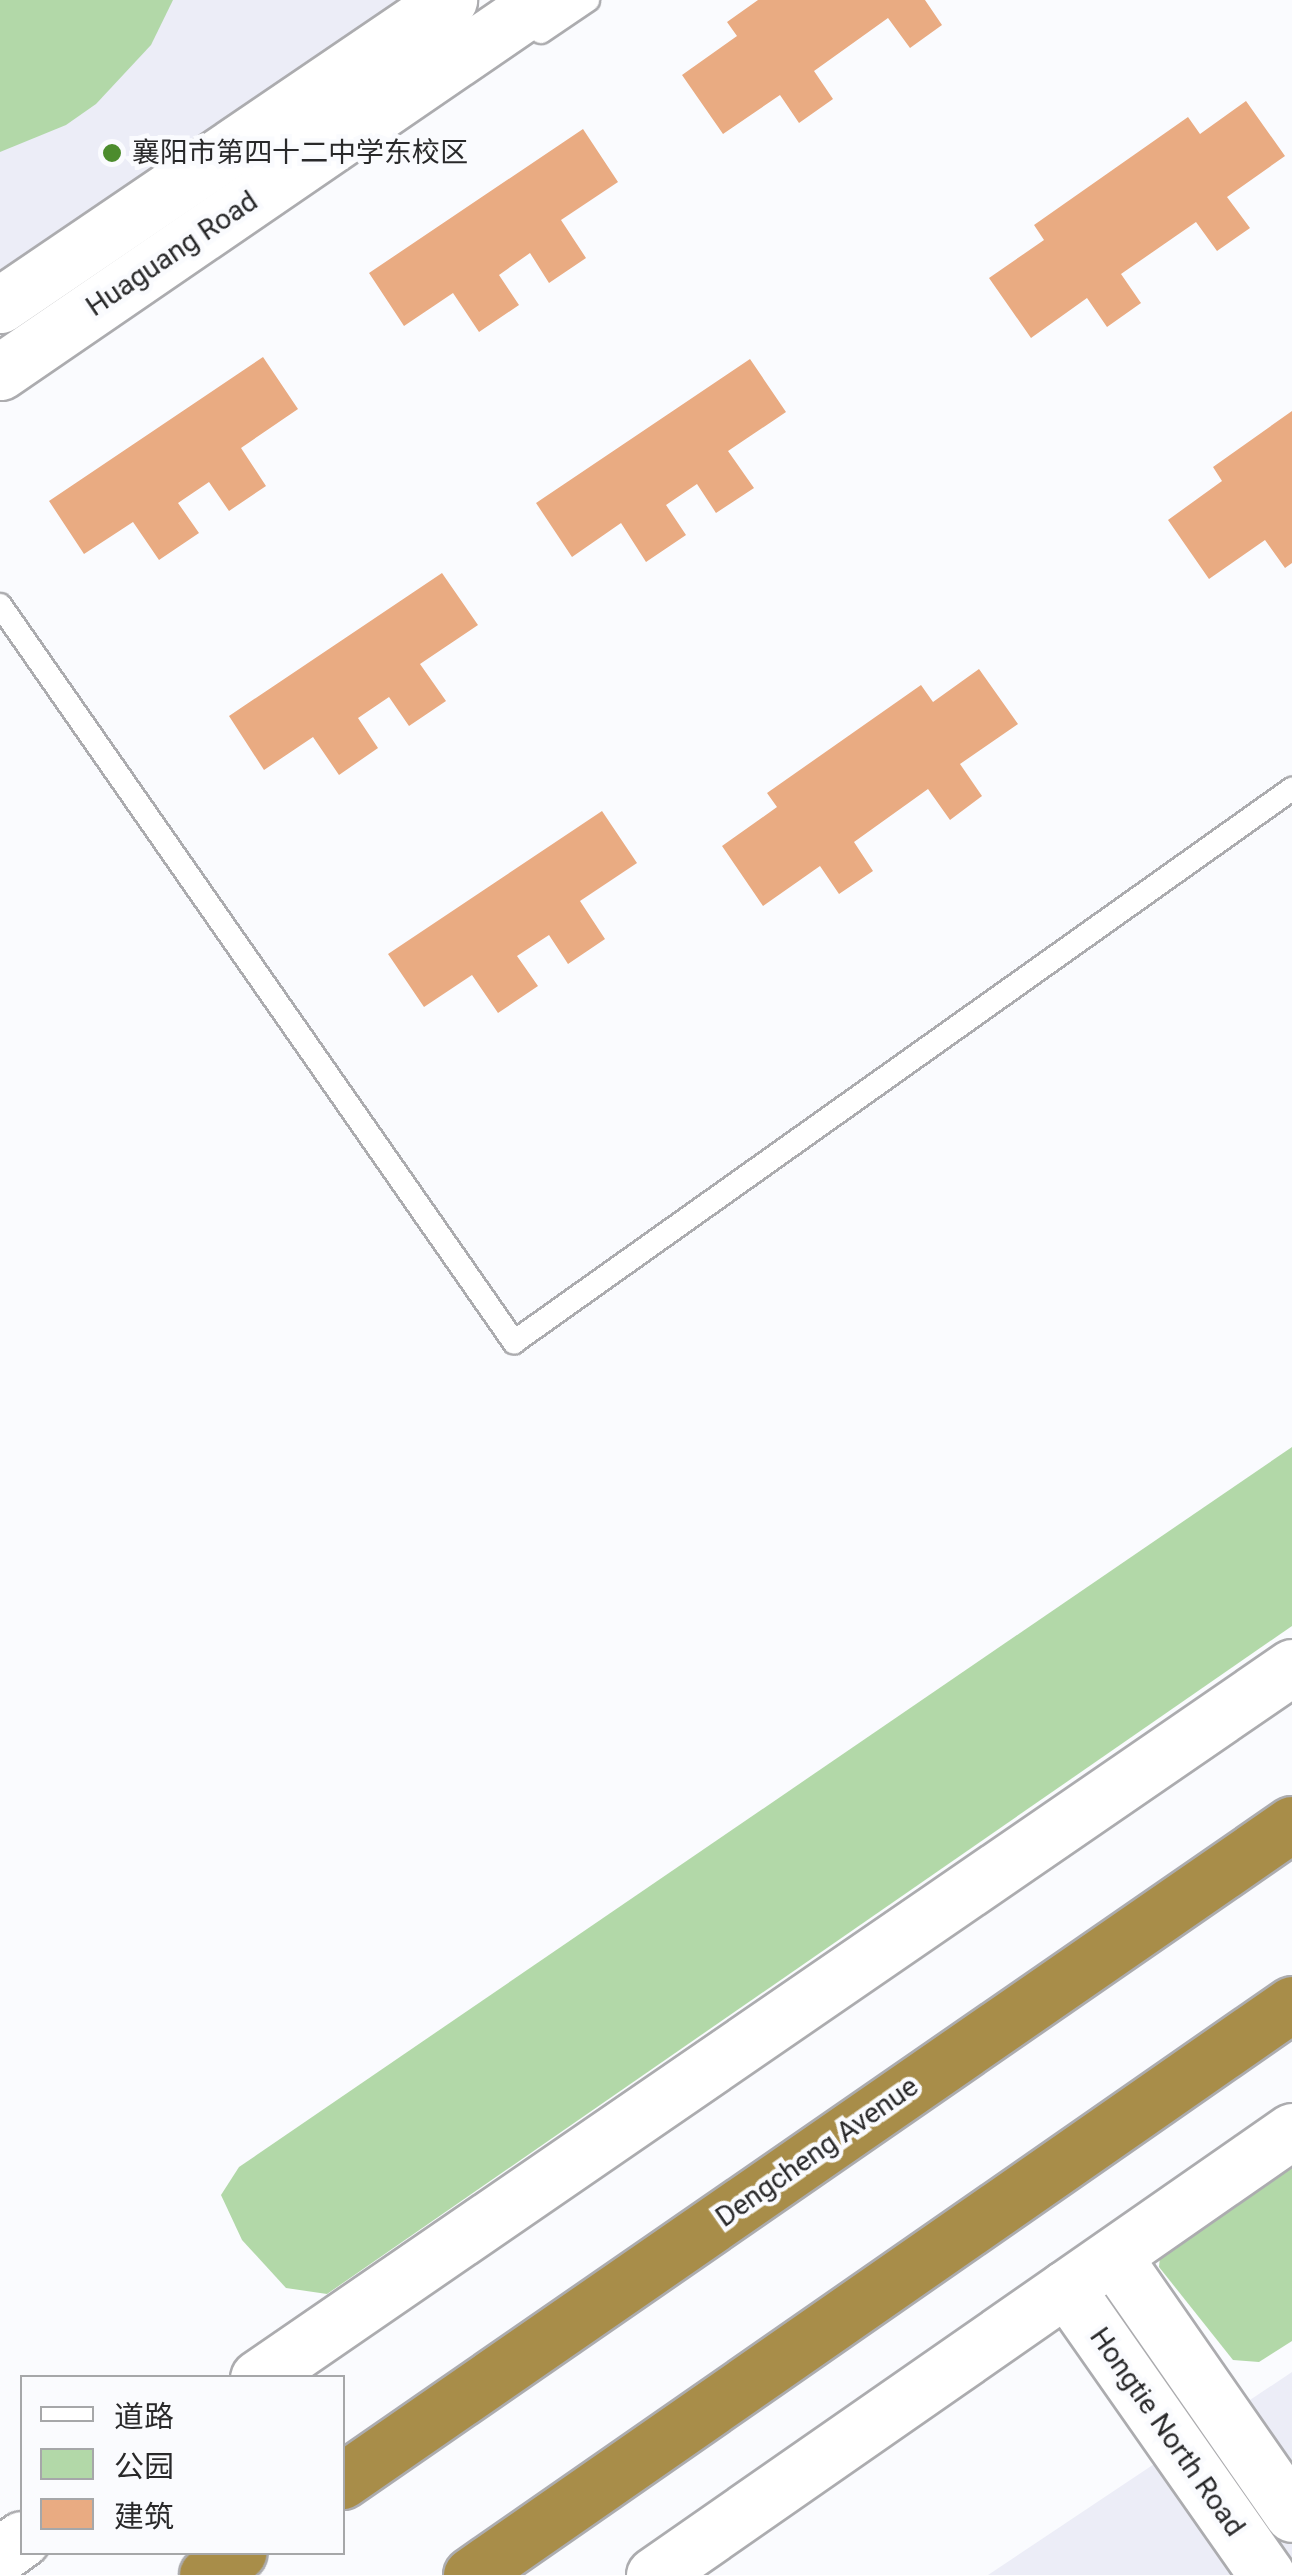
<!DOCTYPE html>
<html>
<head>
<meta charset="utf-8">
<style>
  body { margin:0 }
  #map { position:relative; width:1292px; height:2575px; overflow:hidden; background:#fafbfe; font-family:Roboto,"Noto Sans SC",sans-serif }
  div>[style] { position:absolute }
  .built>* { inset:0; background:#ecedf7 }
  .green>* { inset:0; background:#b2d8a8 }
  .building>* { inset:0; background:#e9ab82 }
  .roads { filter:drop-shadow(2px 0 #acacaf) drop-shadow(-2px 0 #acacaf) drop-shadow(0 2px #acacaf) drop-shadow(0 -2px #acacaf) }
  .lane>* { height:22px; margin:-11px; padding:0 11px; transform-origin:11px; border-radius:11px; background:#fff }
  .secondary>* { height:55px; margin:-27.5px; padding:0 27.5px; transform-origin:27.5px; border-radius:27.5px; background:#fff }
  .highway>* { height:55px; margin:-27.5px; padding:0 27.5px; transform-origin:27.5px; border-radius:27.5px; background:#a88d49 }
  .dots>* { width:28px; height:28px; translate:-50% -50%; box-sizing:border-box; border:5px solid #fafbfe; border-radius:50% }
  span { translate:-50% -50%; white-space:nowrap; text-align:center; line-height:1.15; -webkit-text-stroke:9px #fafbfe; paint-order:stroke }
  .poi-label { font-size:28px; color:#29292a }
  .left { translate:0 -50%; text-align:left }
  .street-label { font-size:28px; color:#29292a }
  .legend { position:absolute; left:20px; top:2375px; width:325px; height:180px; box-sizing:border-box; background:#fafbfe; border:2px solid #a6a7a9; margin:0; padding:12px 18px; list-style:none; font-size:30px; color:#29292a }
  .legend li { display:flex; align-items:center; gap:20px; height:50px }
  .legend b { width:50px; border:2px solid #a6a7a9 }
</style>
</head>
<body>
<div id="map">
  <div class="built">
    <div style="clip-path:polygon(0 0,449px 0,0 305px)"></div>
    <div style="clip-path:polygon(1292px 2372px,1292px 2575px,988px 2575px)"></div>
  </div>
  <div class="green">
    <div style="clip-path:polygon(0 0,173px 0,151px 45px,96px 104px,66px 125px,0 152px)"></div>
    <div style="clip-path:polygon(1292px 1447px,1292px 1626px,327px 2294px,286px 2288px,242px 2240px,221px 2195px,239px 2167px)"></div>
    <div style="clip-path:polygon(1292px 2157px,1292px 2341px,1259px 2362px,1233px 2360px,1159px 2267px,1161px 2247px)"></div>
  </div>
  <div class="building">
    <div style="clip-path:polygon(758px 0,925px 0,942px 25px,910px 48px,888px 18px,814px 71px,833px 99px,799px 123px,780px 95px,723px 134px,682px 75px,737px 36px,727px 22px)"></div>
    <div style="clip-path:polygon(1246px 101px,1285px 156px,1227px 197px,1250px 228px,1217px 251px,1196px 222px,1121px 274px,1141px 303px,1107px 327px,1087px 298px,1031px 338px,989px 278px,1044px 240px,1034px 225px,1188px 117px,1200px 134px)"></div>
    <div style="clip-path:polygon(583px 129px,618px 182px,561px 220px,586px 258px,549px 283px,530px 253px,499px 275px,519px 305px,479px 332px,453px 293px,404px 326px,369px 273px)"></div>
    <div style="clip-path:polygon(263px 357px,298px 409px,241px 448px,266px 486px,229px 511px,209px 482px,178px 503px,199px 533px,159px 560px,133px 522px,84px 554px,49px 501px)"></div>
    <div style="clip-path:polygon(750px 359px,786px 412px,728px 451px,754px 488px,716px 513px,697px 484px,666px 505px,686px 535px,646px 562px,621px 523px,572px 557px,536px 503px)"></div>
    <div style="clip-path:polygon(1292px 411px,1292px 563px,1285px 568px,1265px 540px,1209px 579px,1168px 520px,1222px 481px,1213px 467px)"></div>
    <div style="clip-path:polygon(442px 573px,478px 625px,420px 664px,446px 701px,409px 726px,389px 697px,358px 718px,378px 748px,339px 775px,313px 737px,264px 770px,229px 716px)"></div>
    <div style="clip-path:polygon(979px 669px,1018px 724px,960px 764px,982px 796px,950px 820px,928px 789px,854px 842px,873px 871px,839px 894px,820px 866px,763px 906px,722px 846px,777px 807px,767px 793px,921px 685px,933px 702px)"></div>
    <div style="clip-path:polygon(602px 811px,637px 863px,580px 901px,605px 939px,568px 964px,549px 935px,517px 956px,538px 986px,498px 1013px,472px 975px,424px 1007px,388px 954px)"></div>
  </div>
  <div class="roads">
    <div class="lane">
      <div style="left:541px;top:32px;width:57px;rotate:-34.2deg"></div>
      <div style="left:0;top:605px;width:899px;rotate:55.11deg"></div>
      <div style="left:514px;top:1342px;width:955px;rotate:-35.41deg"></div>
    </div>
    <div class="secondary">
      <div style="left:0;top:305px;width:543px;rotate:-34.19deg"></div>
      <div style="left:0;top:372px;width:658px;rotate:-34.41deg"></div>
      <div style="left:1113px;top:2256px;width:314px;rotate:55.2deg"></div>
      <div style="left:1066px;top:2288px;width:350px;rotate:55deg"></div>
      <div style="left:258px;top:2378px;width:1255px;rotate:-34.51deg"></div>
      <div style="left:0;top:2555px;width:27px;rotate:-36deg"></div>
      <div style="left:654px;top:2575px;width:777px;rotate:-34.84deg"></div>
    </div>
    <div class="highway">
      <div style="left:342px;top:2481px;width:1155px;rotate:-34.67deg"></div>
      <div style="left:207px;top:2575px;width:39px;rotate:-36deg"></div>
      <div style="left:471px;top:2575px;width:1000px;rotate:-34.82deg"></div>
    </div>
  </div>
  <div class="dots">
    <div style="left:112px;top:153px;background:#4c8c2d"></div>
  </div>
  <div class="poi-label">
    <span class="left" style="left:132px;top:153px">襄阳市第四十二中学东校区</span>
  </div>
  <div class="street-label">
    <span style="left:172px;top:254px;rotate:-34deg">Huaguang Road</span>
    <span style="left:817px;top:2152px;rotate:-35deg">Dengcheng Avenue</span>
    <span style="left:1167px;top:2432px;rotate:55deg">Hongtie North Road</span>
  </div>
  <ul class="legend">
  <li><b style="height:12px;background:#fff"></b>道路</li>
  <li><b style="height:28px;background:#b2d8a8"></b>公园</li>
  <li><b style="height:28px;background:#e9ab82"></b>建筑</li>
  </ul>
</div>
</body>
</html>
